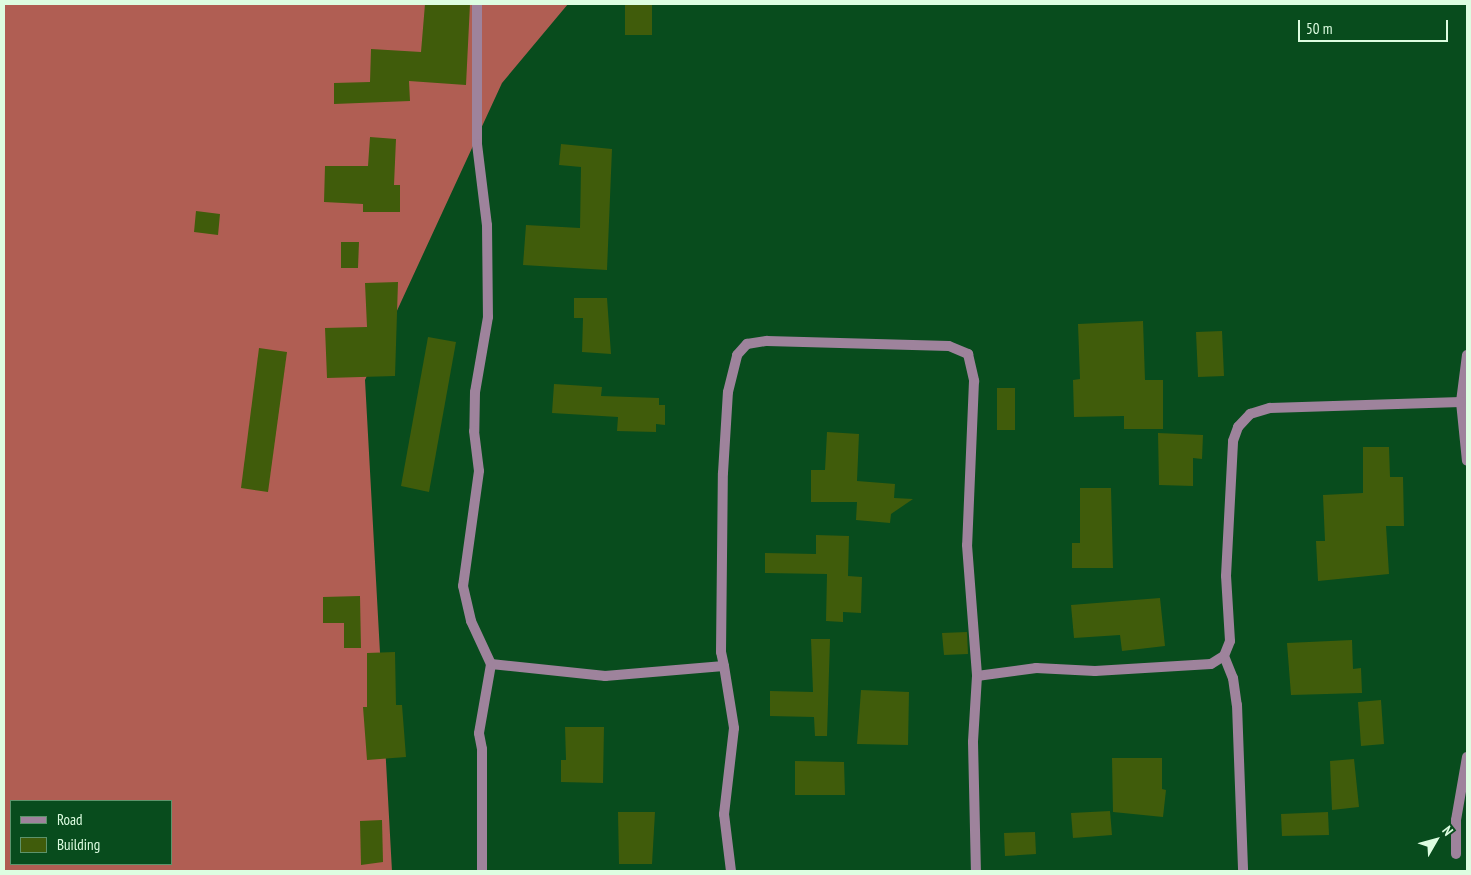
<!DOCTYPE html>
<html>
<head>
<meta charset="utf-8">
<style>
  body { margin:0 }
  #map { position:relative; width:1471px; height:875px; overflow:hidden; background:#084c1d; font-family:"PT Sans Narrow",sans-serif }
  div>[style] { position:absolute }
  .forest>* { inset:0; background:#b05e53 }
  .building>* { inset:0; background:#405c0b }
  .minor>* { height:10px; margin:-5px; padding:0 5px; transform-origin:5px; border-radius:5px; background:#9e839c }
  span { translate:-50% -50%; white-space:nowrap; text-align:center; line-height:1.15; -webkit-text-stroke:4.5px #084c1d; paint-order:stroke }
  .frame { position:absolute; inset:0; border:5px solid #ddfde1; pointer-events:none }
  .legend { position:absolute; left:10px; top:800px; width:162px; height:65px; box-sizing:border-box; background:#084c1d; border:1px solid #5d936b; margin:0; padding:6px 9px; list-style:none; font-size:15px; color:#ddfde1 }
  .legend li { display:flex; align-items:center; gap:10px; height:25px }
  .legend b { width:25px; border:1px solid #5d936b }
  .north { position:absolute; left:1411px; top:815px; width:50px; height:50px; -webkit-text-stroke:4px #084c1d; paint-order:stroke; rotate:52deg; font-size:14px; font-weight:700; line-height:20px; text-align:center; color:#ddfde1 }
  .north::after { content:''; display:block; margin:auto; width:18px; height:22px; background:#ddfde1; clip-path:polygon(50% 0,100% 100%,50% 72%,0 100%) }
  .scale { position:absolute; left:1298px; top:20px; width:150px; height:22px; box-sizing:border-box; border:2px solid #ddfde1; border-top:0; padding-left:6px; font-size:15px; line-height:18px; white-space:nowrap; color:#ddfde1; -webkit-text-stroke:4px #084c1d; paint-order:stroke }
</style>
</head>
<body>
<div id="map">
  <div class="forest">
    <div style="clip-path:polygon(evenodd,4px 4px,568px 4px,502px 83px,365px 380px,392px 871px,4px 871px,4px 4px,11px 801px,171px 801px,171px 864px,11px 864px,11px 801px)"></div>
  </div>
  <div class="building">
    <div style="clip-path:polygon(425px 4px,470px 4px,466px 85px,409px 81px,410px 101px,334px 104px,334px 83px,370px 82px,371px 49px,421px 52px)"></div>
    <div style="clip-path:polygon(625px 4px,652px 4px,652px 35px,625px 35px)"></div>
    <div style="clip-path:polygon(370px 137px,396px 139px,394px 185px,400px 185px,400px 212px,363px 212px,363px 204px,324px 202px,325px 166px,368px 166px)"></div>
    <div style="clip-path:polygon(561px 144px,612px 149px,607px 270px,523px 265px,526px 225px,580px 228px,581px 167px,559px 165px)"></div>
    <div style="clip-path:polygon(196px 211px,220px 214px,218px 235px,194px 232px)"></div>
    <div style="clip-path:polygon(341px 242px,359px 242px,358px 268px,341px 268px)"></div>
    <div style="clip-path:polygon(398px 282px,395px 376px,327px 378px,325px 328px,367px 327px,365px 283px)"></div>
    <div style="clip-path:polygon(574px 298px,607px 298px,611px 354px,582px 352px,583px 318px,574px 318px)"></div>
    <div style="clip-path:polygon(1143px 321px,1145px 380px,1163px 380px,1163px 429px,1124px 429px,1124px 416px,1074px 417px,1073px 380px,1080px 379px,1078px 324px)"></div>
    <div style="clip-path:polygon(1222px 331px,1224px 376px,1198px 377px,1196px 332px)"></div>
    <div style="clip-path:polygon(428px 337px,456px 342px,429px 492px,401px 486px)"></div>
    <div style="clip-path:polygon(259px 348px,287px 352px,268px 492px,241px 488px)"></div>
    <div style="clip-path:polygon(554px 384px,602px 387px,601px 396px,659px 398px,659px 405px,665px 405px,665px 425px,656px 424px,656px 432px,617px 431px,618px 417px,552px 413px)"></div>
    <div style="clip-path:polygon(997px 388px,1015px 388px,1015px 430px,997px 430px)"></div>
    <div style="clip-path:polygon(827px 432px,859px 434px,857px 481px,895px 484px,894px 498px,913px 499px,891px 514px,890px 523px,856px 520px,857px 502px,811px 502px,811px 470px,825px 470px)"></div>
    <div style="clip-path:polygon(1158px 433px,1203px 435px,1202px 459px,1193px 458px,1193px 486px,1159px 485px)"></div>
    <div style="clip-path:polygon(1363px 447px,1389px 447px,1390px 477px,1403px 477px,1404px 526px,1386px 526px,1389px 574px,1318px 581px,1316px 541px,1325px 541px,1323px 495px,1363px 493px)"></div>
    <div style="clip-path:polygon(1080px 488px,1111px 488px,1113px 568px,1072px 568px,1072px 543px,1080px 543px)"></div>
    <div style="clip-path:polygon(816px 535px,849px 536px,848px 576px,862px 577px,861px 613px,843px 612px,843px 622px,826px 621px,827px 574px,765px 573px,765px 553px,816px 554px)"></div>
    <div style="clip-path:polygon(360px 596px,361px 648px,344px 648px,344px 623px,323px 623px,323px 597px)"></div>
    <div style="clip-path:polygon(1160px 598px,1165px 646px,1122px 651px,1120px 635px,1074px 638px,1071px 605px)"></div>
    <div style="clip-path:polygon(967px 632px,968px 654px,944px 655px,942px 633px)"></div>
    <div style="clip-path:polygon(811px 639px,830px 639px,827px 736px,815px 736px,814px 717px,770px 716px,770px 691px,813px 692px)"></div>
    <div style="clip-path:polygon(1352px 640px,1353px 669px,1361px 668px,1362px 693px,1291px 695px,1287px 643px)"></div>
    <div style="clip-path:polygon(395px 652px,396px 705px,402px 705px,406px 757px,367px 760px,363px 707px,367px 707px,367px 653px)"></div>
    <div style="clip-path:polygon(861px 690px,909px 692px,908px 745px,857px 744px)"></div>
    <div style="clip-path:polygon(1381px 700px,1384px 744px,1361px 746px,1358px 702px)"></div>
    <div style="clip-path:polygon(565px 727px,604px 727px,603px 783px,561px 782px,561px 760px,566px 760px)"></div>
    <div style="clip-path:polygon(1112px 758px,1162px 758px,1162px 789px,1166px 790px,1163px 817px,1113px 812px)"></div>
    <div style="clip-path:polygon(1354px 759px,1359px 807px,1332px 810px,1330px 761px)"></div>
    <div style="clip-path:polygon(795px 761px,844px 762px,845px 795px,795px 795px)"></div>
    <div style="clip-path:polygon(1110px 811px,1112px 835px,1073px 838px,1071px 813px)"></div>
    <div style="clip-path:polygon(618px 812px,655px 812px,652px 864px,619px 864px)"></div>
    <div style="clip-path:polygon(1328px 812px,1329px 835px,1282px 836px,1281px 814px)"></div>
    <div style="clip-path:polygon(382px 820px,383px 862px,361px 865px,360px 821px)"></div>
    <div style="clip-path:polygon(1035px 832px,1036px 854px,1005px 856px,1004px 833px)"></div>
  </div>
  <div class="minor">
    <div style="left:477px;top:4px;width:140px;rotate:90deg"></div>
    <div style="left:477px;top:144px;width:82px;rotate:83deg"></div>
    <div style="left:487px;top:225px;width:92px;rotate:89.4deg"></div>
    <div style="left:488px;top:317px;width:76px;rotate:99.8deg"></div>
    <div style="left:475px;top:392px;width:39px;rotate:91deg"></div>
    <div style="left:474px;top:431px;width:40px;rotate:82.9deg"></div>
    <div style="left:479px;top:471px;width:116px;rotate:97.9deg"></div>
    <div style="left:463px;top:586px;width:36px;rotate:77deg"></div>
    <div style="left:471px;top:621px;width:47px;rotate:65.1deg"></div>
    <div style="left:1467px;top:355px;width:47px;rotate:97.3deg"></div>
    <div style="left:1461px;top:402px;width:59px;rotate:84.2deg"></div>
    <div style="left:1224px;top:656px;width:24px;rotate:68deg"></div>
    <div style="left:1233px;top:678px;width:27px;rotate:82deg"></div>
    <div style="left:1237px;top:705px;width:166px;rotate:87.9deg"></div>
    <div style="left:724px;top:666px;width:63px;rotate:80.8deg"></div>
    <div style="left:734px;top:728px;width:87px;rotate:96.6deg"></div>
    <div style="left:724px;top:814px;width:57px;rotate:83deg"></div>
    <div style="left:977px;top:676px;width:60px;rotate:-7.7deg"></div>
    <div style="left:1036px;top:668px;width:59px;rotate:2.9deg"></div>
    <div style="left:1095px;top:671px;width:116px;rotate:-3.5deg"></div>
    <div style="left:1211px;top:664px;width:15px;rotate:-32deg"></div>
    <div style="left:1224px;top:656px;width:16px;rotate:-68deg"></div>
    <div style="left:1230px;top:641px;width:65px;rotate:-93.5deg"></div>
    <div style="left:1226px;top:576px;width:135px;rotate:-87deg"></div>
    <div style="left:1233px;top:441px;width:15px;rotate:-70deg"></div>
    <div style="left:1238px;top:427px;width:18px;rotate:-47deg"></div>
    <div style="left:1250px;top:414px;width:21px;rotate:-17deg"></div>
    <div style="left:1270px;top:408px;width:191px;rotate:-1.8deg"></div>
    <div style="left:1456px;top:854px;width:34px;rotate:-90deg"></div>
    <div style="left:1456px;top:820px;width:64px;rotate:-80.1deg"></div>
    <div style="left:482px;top:871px;width:122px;rotate:-90deg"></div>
    <div style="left:482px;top:749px;width:16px;rotate:-101deg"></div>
    <div style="left:479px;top:733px;width:70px;rotate:-80.1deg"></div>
    <div style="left:491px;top:664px;width:115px;rotate:6deg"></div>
    <div style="left:605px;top:676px;width:119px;rotate:-4.8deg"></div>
    <div style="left:724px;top:666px;width:14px;rotate:-102deg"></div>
    <div style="left:721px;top:652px;width:179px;rotate:-89.4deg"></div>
    <div style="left:723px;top:473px;width:81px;rotate:-86.5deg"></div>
    <div style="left:728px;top:392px;width:38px;rotate:-76deg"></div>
    <div style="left:737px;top:355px;width:15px;rotate:-48deg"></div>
    <div style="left:747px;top:344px;width:20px;rotate:-9deg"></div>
    <div style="left:767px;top:341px;width:182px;rotate:1.6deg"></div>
    <div style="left:949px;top:346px;width:21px;rotate:23deg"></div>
    <div style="left:968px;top:354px;width:28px;rotate:77deg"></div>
    <div style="left:974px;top:381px;width:164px;rotate:92.4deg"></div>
    <div style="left:967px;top:545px;width:131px;rotate:85.6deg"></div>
    <div style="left:977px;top:676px;width:66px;rotate:93.5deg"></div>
    <div style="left:973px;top:742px;width:129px;rotate:88.7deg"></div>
  </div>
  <div class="frame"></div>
  <ul class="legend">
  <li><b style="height:6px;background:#9e839c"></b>Road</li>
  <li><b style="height:14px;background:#405c0b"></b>Building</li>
  </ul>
  <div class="north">N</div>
  <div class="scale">50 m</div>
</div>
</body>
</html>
